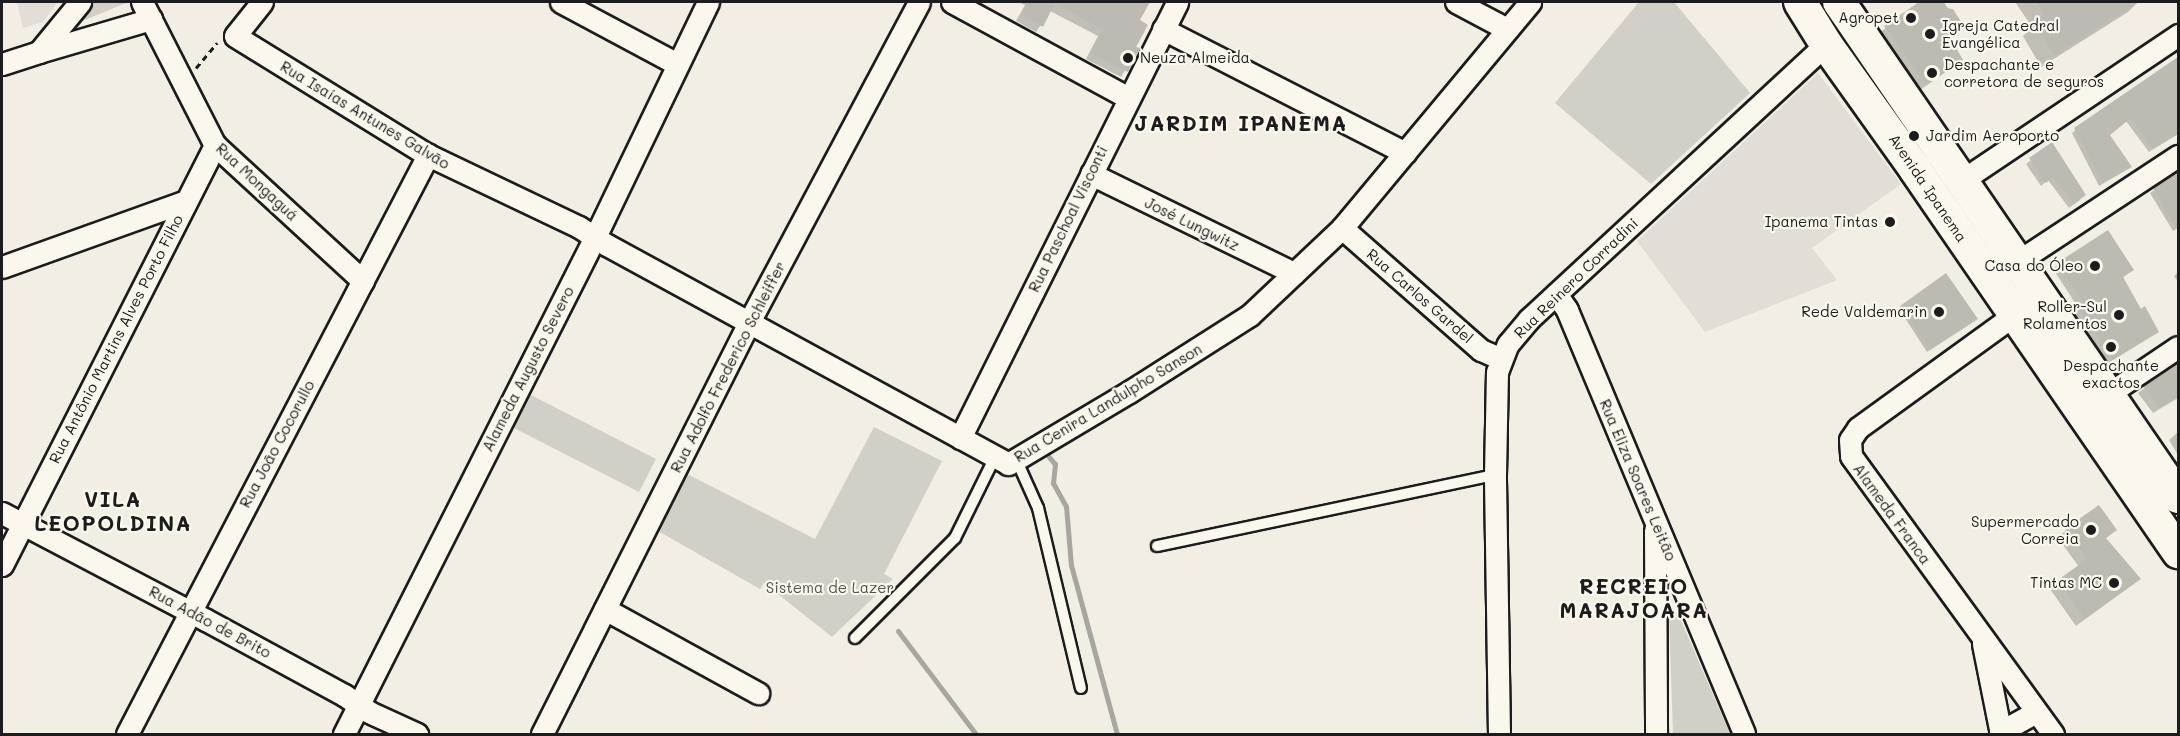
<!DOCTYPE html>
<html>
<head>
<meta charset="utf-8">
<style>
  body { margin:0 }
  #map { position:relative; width:2180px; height:736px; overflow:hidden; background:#f2eee4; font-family:Mali,sans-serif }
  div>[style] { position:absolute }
  .built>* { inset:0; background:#e2ded5 }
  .green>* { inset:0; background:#d2cfc6 }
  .shadow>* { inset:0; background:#0003 }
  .stream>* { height:5px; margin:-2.5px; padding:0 2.5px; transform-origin:2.5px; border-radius:2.5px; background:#a9a6a0 }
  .building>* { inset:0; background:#bdbab1 }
  .path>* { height:3px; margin-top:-1.5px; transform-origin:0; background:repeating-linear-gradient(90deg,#1c1c1c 0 6px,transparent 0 10.5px) }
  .roads { filter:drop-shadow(2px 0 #1c1c1c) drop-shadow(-2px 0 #1c1c1c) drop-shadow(0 2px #1c1c1c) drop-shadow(0 -2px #1c1c1c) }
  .lane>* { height:10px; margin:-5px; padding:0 5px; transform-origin:5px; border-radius:5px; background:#fbf7ec }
  .street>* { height:21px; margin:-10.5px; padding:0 10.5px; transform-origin:10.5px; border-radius:10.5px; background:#fbf7ec }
  .primary>* { height:32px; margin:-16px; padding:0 16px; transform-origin:16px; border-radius:16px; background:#fbf7ec }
  .dots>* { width:16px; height:16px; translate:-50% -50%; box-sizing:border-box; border:3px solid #fbf7ec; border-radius:50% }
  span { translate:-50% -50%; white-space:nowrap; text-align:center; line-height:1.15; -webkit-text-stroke:4.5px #fbf7ec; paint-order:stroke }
  .poi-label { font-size:15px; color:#1c1c1c }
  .right { translate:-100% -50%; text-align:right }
  .left { translate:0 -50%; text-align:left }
  .street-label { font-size:15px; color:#1c1c1c }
  .park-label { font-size:15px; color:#53524f }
  .district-label { font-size:21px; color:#1c1c1c; font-weight:700; letter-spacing:1.5px }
  .frame { position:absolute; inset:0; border:3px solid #1c1c1c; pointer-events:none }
</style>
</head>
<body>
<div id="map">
  <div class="built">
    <div style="clip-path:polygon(17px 2px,58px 2px,43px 22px,23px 28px)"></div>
    <div style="clip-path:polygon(1818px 73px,1901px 184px,1812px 248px,1837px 280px,1705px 332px,1637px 241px)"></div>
  </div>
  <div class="green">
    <div style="clip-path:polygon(93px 2px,125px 2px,126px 3px,80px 22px)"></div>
    <div style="clip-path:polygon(1639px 2px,1674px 2px,1750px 93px,1651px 184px,1555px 103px)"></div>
    <div style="clip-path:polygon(531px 395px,656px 459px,639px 492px,514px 428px)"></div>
    <div style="clip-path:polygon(874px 427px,942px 461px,884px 574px,893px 579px,832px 637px,764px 583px,760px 589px,658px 531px,687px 474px,815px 539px)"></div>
    <div style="clip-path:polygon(1674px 613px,1679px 616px,1730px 734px,1673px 734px,1669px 616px)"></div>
  </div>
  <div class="shadow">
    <div style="clip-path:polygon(1018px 2px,1102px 2px,1110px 6px,1112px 2px,1148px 2px,1138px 21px,1134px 48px,1138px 49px,1121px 77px,1086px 59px,1098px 36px,1050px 11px,1036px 32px,1016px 21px,1025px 5px)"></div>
    <div style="clip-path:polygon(1922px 2px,1943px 2px,1963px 28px,1949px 39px,1962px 60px,1920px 90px,1879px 33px)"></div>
    <div style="clip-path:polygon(2015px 2px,2138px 2px,2128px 12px,2041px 67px,2023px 36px,2032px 27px)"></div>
    <div style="clip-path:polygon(2174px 62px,2178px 68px,2178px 134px,2149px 152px,2126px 121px,2108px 135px,2126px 170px,2099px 186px,2072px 133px)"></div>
    <div style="clip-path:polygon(2052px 144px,2080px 200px,2069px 208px,2048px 180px,2041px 186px,2026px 164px)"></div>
    <div style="clip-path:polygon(2175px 175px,2178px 180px,2178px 228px,2173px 231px,2150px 193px)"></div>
    <div style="clip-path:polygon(2058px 264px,2132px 270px,2122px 278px,2141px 311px,2157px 332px,2107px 364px,2074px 314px,2079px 309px,2053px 269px)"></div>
    <div style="clip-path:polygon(2178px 272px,2178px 282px,2174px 276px)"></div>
    <div style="clip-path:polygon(1901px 307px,1974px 321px,1927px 352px,1899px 309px)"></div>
    <div style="clip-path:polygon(2178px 363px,2178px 398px,2153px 413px,2138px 393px)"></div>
    <div style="clip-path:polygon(2178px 432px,2178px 455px,2169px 440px)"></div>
    <div style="clip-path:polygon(2066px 530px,2115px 530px,2105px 539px,2139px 579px,2076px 626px,2050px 589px,2079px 567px,2058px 538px)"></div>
  </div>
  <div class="stream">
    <div style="left:1049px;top:457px;width:9px;rotate:49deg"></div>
    <div style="left:1055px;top:464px;width:19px;rotate:96deg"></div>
    <div style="left:1053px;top:483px;width:26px;rotate:61deg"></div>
    <div style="left:1066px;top:506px;width:59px;rotate:85.2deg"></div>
    <div style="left:1071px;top:565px;width:175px;rotate:74.8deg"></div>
    <div style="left:898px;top:631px;width:129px;rotate:52.9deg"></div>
  </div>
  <div class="building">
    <div style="clip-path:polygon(1028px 2px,1150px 2px,1140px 20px,1148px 25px,1136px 47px,1140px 48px,1128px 72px,1090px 53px,1103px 30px,1055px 3px,1043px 27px,1021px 15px)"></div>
    <div style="clip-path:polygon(1919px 2px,1944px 2px,1947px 8px,1953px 9px,1965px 28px,1950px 37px,1963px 60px,1927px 85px,1884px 26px)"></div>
    <div style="clip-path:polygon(2036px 2px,2139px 2px,2054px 55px,2035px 22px,2045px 15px)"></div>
    <div style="clip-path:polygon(2178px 57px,2178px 134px,2153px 149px,2131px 118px,2110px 135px,2132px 167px,2103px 183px,2074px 128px)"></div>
    <div style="clip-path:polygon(2052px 142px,2086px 195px,2074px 204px,2053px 177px,2046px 183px,2029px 158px)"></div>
    <div style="clip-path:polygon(2178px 171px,2178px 231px,2153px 188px)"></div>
    <div style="clip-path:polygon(2108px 230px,2134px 270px,2123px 277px,2141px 309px,2145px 306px,2159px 332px,2113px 360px,2078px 308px,2084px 304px,2057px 263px)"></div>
    <div style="clip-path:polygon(1946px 273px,1978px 319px,1930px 350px,1900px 306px)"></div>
    <div style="clip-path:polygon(2178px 362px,2178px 397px,2159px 408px,2143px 386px)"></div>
    <div style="clip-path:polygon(2099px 505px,2117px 530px,2106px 538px,2141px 579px,2085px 619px,2058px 580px,2087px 559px,2065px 529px)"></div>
  </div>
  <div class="path">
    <div style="left:196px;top:68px;width:33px;rotate:-50deg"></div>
  </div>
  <div class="roads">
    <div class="lane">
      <div style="left:1016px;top:459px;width:54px;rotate:65.8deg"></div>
      <div style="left:1038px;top:508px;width:185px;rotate:76.6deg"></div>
      <div style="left:1157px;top:546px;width:345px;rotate:-11.9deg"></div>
      <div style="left:855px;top:638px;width:141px;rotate:-45deg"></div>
      <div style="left:955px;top:538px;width:90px;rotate:-63.7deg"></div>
    </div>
    <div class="street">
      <div style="left:142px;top:2px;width:161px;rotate:63deg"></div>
      <div style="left:215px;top:145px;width:201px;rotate:42.6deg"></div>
      <div style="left:262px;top:2px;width:43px;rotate:128.5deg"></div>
      <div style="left:235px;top:36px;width:227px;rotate:31.7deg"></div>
      <div style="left:428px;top:155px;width:167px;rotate:25.5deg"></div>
      <div style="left:579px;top:227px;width:33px;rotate:33deg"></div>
      <div style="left:607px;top:245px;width:457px;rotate:28.6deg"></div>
      <div style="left:1008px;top:464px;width:141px;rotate:-30.8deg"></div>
      <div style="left:1129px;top:392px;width:143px;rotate:-32.5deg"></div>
      <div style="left:1250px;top:315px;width:127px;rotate:-43.4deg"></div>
      <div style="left:1342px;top:228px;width:294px;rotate:-50.2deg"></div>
      <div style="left:561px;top:2px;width:132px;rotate:28.1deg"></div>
      <div style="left:952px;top:2px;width:201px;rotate:28.5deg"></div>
      <div style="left:1456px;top:2px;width:58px;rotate:27.9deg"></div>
      <div style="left:1163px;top:29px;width:272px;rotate:27.1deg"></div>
      <div style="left:39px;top:52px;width:117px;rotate:-16.4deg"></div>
      <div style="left:2px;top:64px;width:39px;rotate:-18deg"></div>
      <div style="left:39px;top:52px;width:65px;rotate:-50.6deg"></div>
      <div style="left:1091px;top:174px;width:226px;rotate:26deg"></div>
      <div style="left:1961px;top:181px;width:262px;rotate:-33.9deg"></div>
      <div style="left:1342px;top:228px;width:185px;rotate:41.3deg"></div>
      <div style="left:1481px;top:350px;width:22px;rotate:24deg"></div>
      <div style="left:2017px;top:262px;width:193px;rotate:-33.4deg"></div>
      <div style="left:2px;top:267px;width:195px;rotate:-19.7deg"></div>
      <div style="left:1556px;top:294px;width:19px;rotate:55deg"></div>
      <div style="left:1567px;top:310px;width:459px;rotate:67.3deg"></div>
      <div style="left:2014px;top:315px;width:193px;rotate:144.1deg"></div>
      <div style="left:1858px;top:428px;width:14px;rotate:124deg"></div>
      <div style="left:1850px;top:440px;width:16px;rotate:86deg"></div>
      <div style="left:1851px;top:456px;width:344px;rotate:54deg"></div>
      <div style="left:2108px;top:394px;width:84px;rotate:-33.9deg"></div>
      <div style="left:960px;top:438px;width:487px;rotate:-63.5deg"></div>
      <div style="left:2px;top:513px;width:230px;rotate:27.7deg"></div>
      <div style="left:206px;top:620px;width:157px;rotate:28.5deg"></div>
      <div style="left:344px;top:695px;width:30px;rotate:34deg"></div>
      <div style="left:369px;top:712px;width:53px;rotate:24.6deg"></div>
      <div style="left:1655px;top:530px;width:204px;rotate:89.7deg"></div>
      <div style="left:2px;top:565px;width:471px;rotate:-63.1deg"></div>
      <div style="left:605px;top:609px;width:175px;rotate:28.8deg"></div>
      <div style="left:1983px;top:644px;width:92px;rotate:78.7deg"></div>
      <div style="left:2000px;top:732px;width:41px;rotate:-29.1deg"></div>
      <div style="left:127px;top:734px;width:653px;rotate:-62.53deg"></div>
      <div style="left:344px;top:734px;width:557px;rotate:-63.2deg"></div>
      <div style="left:595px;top:237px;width:261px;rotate:-64.3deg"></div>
      <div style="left:542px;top:734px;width:461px;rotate:-63.3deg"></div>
      <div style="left:749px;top:322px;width:362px;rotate:-62deg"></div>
      <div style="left:1499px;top:734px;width:259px;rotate:-90.9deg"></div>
      <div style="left:1495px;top:475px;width:103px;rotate:-88.9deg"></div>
      <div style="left:1497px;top:372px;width:30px;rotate:-69deg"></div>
      <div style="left:1508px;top:344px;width:33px;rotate:-50deg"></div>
      <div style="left:1529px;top:319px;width:405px;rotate:-42.8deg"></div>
    </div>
    <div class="primary">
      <div style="left:1800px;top:2px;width:49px;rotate:58.2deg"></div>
      <div style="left:1826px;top:44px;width:153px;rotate:54.5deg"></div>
      <div style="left:1915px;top:169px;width:465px;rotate:55.5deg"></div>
      <div style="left:1839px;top:2px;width:600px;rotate:55.59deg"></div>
    </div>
  </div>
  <div class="dots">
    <div style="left:1911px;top:18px;background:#1c1c1c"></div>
    <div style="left:1930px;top:34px;background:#1c1c1c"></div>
    <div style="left:1128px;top:58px;background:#1c1c1c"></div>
    <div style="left:1932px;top:73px;background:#1c1c1c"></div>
    <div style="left:1914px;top:136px;background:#1c1c1c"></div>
    <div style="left:1890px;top:222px;background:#1c1c1c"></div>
    <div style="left:2095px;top:266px;background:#1c1c1c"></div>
    <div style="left:1939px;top:312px;background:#1c1c1c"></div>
    <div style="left:2119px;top:315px;background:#1c1c1c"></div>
    <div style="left:2111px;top:347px;background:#1c1c1c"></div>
    <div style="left:2091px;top:530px;background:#1c1c1c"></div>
    <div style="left:2114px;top:583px;background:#1c1c1c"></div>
  </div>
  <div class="poi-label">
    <span class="right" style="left:1899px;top:18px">Agropet</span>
    <span class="left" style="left:1942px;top:34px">Igreja Catedral<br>Evangélica</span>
    <span class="left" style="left:1140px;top:58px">Neuza Almeida</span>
    <span class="left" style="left:1944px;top:73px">Despachante e<br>corretora de seguros</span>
    <span class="left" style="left:1926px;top:136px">Jardim Aeroporto</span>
    <span class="right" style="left:1878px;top:222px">Ipanema Tintas</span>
    <span class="right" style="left:2083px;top:266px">Casa do Óleo</span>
    <span class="right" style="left:2107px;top:315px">Roller-Sul<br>Rolamentos</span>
    <span class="right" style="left:1927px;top:312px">Rede Valdemarin</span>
    <span style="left:2111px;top:374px">Despachante<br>exactos</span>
    <span class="right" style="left:2079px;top:530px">Supermercado<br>Correia</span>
    <span class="right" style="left:2102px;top:583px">Tintas MC</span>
  </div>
  <div class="street-label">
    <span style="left:365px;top:115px;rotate:31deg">Rua Isaías Antunes Galvão</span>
    <span style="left:257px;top:182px;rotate:43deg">Rua Mongaguá</span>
    <span style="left:1928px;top:188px;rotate:56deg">Avenida Ipanema</span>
    <span style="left:1068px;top:219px;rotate:-64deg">Rua Paschoal Visconti</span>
    <span style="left:1192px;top:224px;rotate:26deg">José Lungwitz</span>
    <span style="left:1576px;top:278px;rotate:-44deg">Rua Reinero Corradini</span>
    <span style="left:1420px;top:296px;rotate:41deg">Rua Carlos Gardel</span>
    <span style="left:116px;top:339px;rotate:-63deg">Rua Antônio Martins Alves Porto Filho</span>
    <span style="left:728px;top:367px;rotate:-63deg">Rua Adolfo Frederico Schleiffer</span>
    <span style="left:528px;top:369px;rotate:-63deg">Alameda Augusto Severo</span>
    <span style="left:1108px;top:403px;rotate:-31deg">Rua Cenira Landulpho Sanson</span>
    <span style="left:277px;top:444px;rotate:-62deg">Rua João Cocorullo</span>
    <span style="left:1638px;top:480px;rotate:67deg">Rua Eliza Soares Leitão</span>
    <span style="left:1892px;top:514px;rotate:54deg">Alameda Franca</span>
    <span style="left:210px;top:622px;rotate:28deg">Rua Adão de Brito</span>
  </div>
  <div class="park-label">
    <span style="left:830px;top:588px">Sistema de Lazer</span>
  </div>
  <div class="district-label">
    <span style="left:1241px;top:123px">JARDIM IPANEMA</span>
    <span style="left:113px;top:511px">VILA<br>LEOPOLDINA</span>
    <span style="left:1634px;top:598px">RECREIO<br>MARAJOARA</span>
  </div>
  <div class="frame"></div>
</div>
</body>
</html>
